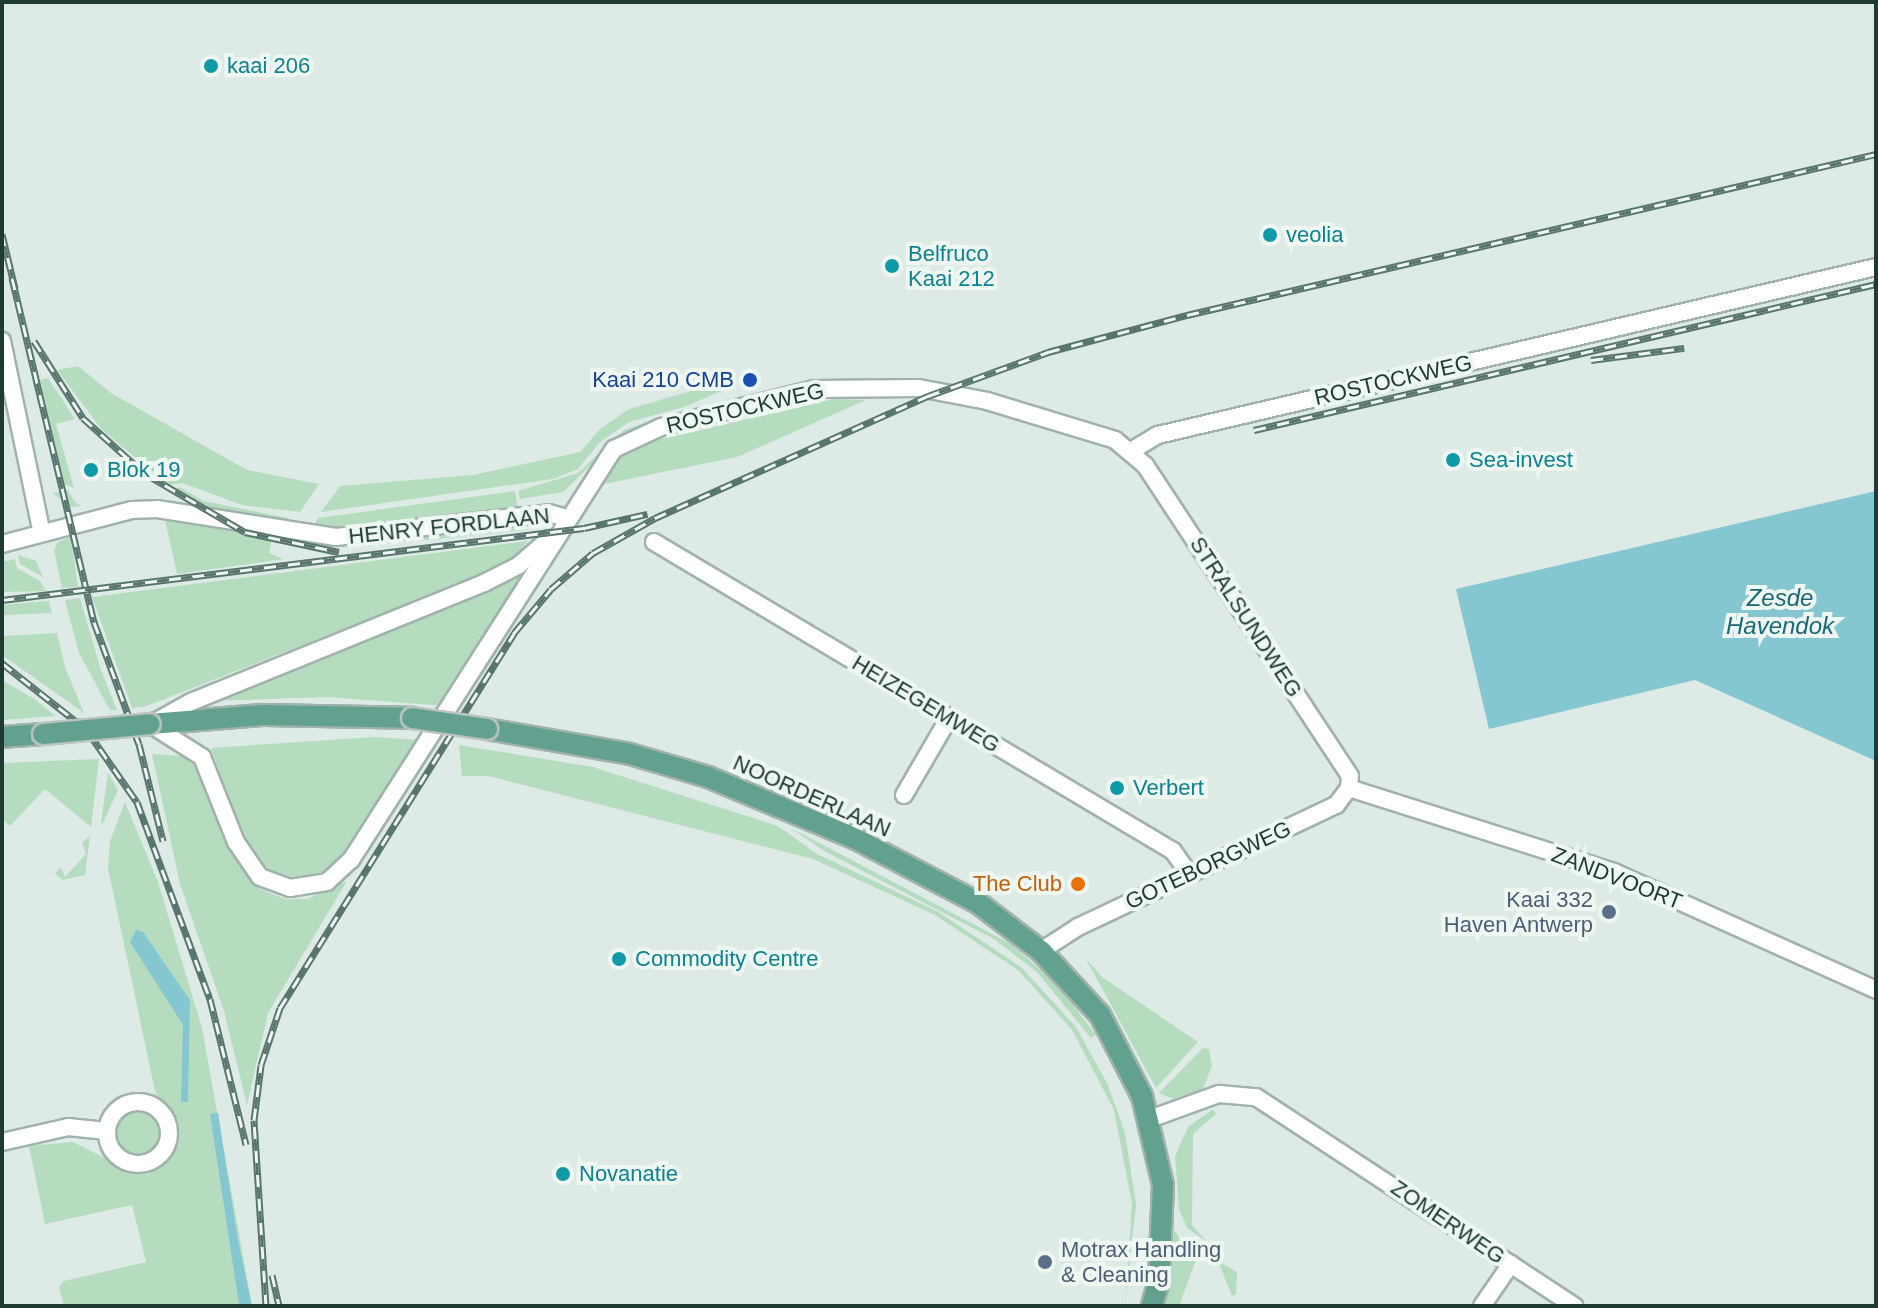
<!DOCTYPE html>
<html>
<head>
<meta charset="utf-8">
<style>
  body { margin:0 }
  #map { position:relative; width:1878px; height:1308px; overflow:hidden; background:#deeae5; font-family:Helvetica,sans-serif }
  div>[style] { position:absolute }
  .green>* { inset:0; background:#b6dcc0 }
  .round { border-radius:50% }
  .water>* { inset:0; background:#84c7d1 }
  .roads { filter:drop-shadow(2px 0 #a1b2ac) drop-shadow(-2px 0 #a1b2ac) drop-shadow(0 2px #a1b2ac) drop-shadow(0 -2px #a1b2ac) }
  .minor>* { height:16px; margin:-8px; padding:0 8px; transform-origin:8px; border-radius:8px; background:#fff }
  .minor>.ring { margin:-8px; padding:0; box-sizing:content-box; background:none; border:16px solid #fff; border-radius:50% }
  .major>* { height:20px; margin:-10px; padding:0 10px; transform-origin:10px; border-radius:10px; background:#62a18f }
  .rail>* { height:7px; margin-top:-3.5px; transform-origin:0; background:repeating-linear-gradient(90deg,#eff7f2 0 12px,#59766e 0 24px); box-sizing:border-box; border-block:2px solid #59766e }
  .bridges { filter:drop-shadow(2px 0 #bcc4c2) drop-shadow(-2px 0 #bcc4c2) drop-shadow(0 2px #bcc4c2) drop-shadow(0 -2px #bcc4c2) }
  .major-bridge>* { height:20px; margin:-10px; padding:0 10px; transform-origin:10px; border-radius:10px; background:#62a18f }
  .dots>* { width:22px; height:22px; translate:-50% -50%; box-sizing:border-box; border:4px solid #eff7f2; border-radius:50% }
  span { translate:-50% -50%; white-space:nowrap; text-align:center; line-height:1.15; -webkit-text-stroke:8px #eff7f2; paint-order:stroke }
  .culture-label { font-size:22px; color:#0d838f }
  .left { translate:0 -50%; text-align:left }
  .transit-label { font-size:22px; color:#164399 }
  .right { translate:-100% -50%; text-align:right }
  .street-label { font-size:22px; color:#1f3a32 }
  .food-label { font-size:22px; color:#c56008 }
  .service-label { font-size:22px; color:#4e5e75 }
  .water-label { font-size:24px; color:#196976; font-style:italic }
  .frame { position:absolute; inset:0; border:4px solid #1f3a32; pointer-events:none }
</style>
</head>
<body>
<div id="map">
  <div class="green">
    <div style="clip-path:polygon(78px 366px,111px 393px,247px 470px,319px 484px,300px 512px,242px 505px,182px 483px,169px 485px,102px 430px,57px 370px)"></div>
    <div style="clip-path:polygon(48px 378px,75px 419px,56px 424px,74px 488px,64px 484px,40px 380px)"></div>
    <div style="clip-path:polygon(732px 379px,733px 386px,684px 407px,629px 422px,600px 442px,578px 469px,553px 479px,321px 512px,340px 486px,473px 475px,580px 452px,600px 429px,629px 409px)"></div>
    <div style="clip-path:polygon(834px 399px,866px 400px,737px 457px,599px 485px,620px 458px,640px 444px)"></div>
    <div style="clip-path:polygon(674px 413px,625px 432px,563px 492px,520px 499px,518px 491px,578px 473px,624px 430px)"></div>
    <div style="clip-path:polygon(179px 487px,204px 501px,288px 518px,285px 525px,200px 507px,173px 490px)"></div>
    <div style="clip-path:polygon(68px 490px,75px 502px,81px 506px,70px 507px,53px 493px)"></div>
    <div style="clip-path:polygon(515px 491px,518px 509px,342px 530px,312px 528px,318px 518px)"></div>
    <div style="clip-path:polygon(165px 520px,272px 538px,269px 553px,284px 559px,177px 574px)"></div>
    <div style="clip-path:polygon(520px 524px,526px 530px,346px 548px,345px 545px)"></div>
    <div style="clip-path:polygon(71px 537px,78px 587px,62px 588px,54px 550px,58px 542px)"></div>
    <div style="clip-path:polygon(528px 541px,514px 557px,469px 580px,144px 707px,132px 708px,92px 597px)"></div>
    <div style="clip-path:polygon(18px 555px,36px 561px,43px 577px,20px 564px)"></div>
    <div style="clip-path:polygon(15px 559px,17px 568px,40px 581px,46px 591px,2px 592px,2px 562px)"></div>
    <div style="clip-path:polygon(523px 569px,528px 573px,445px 706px,328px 697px,209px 701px)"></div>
    <div style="clip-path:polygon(80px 598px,100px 667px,117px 710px,110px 710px,79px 653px,65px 600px)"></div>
    <div style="clip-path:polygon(49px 601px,52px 613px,2px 615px,2px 605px)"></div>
    <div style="clip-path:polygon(57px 633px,65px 667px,84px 713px,2px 655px,2px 636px)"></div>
    <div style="clip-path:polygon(2px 680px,36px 700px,55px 716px,2px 720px)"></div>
    <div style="clip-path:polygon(375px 737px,420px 740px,349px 855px,328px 875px,301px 881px,264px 871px,246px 852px,211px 748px)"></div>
    <div style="clip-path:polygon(459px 745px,593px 767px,778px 826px,817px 854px,937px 911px,1021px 967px,1076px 1027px,1108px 1085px,1125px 1133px,1136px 1204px,1125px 1306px,1132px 1204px,1114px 1110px,1072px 1030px,1018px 970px,935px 915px,813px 859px,488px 776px,462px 776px)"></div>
    <div style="clip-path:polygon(152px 754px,182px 756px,201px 771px,237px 862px,260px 889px,285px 899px,307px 899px,347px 881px,268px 1013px,247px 1105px,224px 1011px,180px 884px)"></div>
    <div style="clip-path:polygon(99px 759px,91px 827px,45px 789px,10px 826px,2px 819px,2px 763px)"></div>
    <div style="clip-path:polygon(108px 773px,118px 790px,102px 825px,101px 822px)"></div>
    <div style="clip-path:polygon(125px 802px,158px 882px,202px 1028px,252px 1306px,64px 1306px,59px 1287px,64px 1281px,146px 1262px,132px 1205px,45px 1224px,29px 1146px,73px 1142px,129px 1170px,145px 1170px,171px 1157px,177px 1140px,175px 1124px,155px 1091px,108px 868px,110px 841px)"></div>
    <div style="clip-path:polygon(791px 828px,1011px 944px,1058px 985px,1096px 1035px,1091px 1038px,1037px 972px,994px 939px,824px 851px)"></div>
    <div style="clip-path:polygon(90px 836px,85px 875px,62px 880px,55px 873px,61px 867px,65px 877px,86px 854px,82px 843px)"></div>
    <div style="clip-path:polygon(1085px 957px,1102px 977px,1198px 1042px,1156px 1088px)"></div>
    <div style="clip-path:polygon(1203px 1048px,1209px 1049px,1212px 1066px,1203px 1089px,1174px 1099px,1159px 1093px)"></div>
    <div style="clip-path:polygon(1213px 1109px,1216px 1114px,1193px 1134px,1192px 1225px,1207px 1242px,1187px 1228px,1179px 1209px,1175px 1156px,1188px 1127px)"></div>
    <div class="round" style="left:114px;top:1110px;width:48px;height:48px"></div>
    <div style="clip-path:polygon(1174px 1230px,1196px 1260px,1179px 1306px,1164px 1306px)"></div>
    <div style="clip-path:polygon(1218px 1261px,1237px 1272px,1236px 1294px,1232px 1296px)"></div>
  </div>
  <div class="water">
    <div style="clip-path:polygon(1876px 491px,1876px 761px,1695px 680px,1489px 729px,1456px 589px)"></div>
    <div style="clip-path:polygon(136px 930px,143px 932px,190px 1000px,188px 1102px,181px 1102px,183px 1025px,130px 942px)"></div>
    <div style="clip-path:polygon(218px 1113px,237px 1235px,252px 1306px,240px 1306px,238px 1298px,210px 1114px)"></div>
  </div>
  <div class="roads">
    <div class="minor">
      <div style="left:2px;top:341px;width:193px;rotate:78.3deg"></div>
      <div style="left:1131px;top:451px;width:31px;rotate:-31deg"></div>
      <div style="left:1158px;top:435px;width:737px;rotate:-13.17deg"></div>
      <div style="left:654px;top:542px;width:604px;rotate:30.77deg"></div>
      <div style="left:1173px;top:851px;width:28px;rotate:55deg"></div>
      <div style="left:2px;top:544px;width:134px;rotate:-14.7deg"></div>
      <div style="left:132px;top:510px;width:25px;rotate:-2deg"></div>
      <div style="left:157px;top:509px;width:181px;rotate:8.9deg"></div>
      <div style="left:336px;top:537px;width:214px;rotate:-6.4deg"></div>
      <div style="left:549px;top:513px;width:18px;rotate:16deg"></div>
      <div style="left:155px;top:722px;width:41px;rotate:-29.1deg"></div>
      <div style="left:191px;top:702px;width:316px;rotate:-22.1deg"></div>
      <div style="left:484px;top:583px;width:39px;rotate:-27deg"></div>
      <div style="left:519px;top:565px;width:40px;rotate:-41deg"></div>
      <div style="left:150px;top:724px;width:62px;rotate:32.4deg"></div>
      <div style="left:202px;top:757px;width:92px;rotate:68.2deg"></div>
      <div style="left:236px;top:842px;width:42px;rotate:55.6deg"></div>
      <div style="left:260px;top:877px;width:32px;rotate:20deg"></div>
      <div style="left:290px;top:888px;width:37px;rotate:-9deg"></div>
      <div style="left:327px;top:882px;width:33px;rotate:-43deg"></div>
      <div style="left:351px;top:860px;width:488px;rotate:-57.4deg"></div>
      <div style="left:614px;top:449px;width:52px;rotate:-25.1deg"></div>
      <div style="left:661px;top:427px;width:158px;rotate:-13.9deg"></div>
      <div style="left:814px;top:389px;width:105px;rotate:-0.5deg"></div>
      <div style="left:919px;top:388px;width:69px;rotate:10.8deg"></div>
      <div style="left:987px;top:401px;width:134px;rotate:16.9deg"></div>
      <div style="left:1115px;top:440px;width:39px;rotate:40deg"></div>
      <div style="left:1145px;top:465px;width:372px;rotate:56.6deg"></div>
      <div style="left:1350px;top:776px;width:12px;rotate:95deg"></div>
      <div style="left:1349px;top:788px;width:21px;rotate:127deg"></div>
      <div style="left:1336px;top:805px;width:285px;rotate:154.7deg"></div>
      <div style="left:1078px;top:927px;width:44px;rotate:147deg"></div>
      <div style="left:1349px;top:788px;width:278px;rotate:17.6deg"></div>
      <div style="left:1614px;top:872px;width:287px;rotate:24.2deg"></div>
      <div style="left:904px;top:795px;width:89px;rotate:-59.7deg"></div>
      <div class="ring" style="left:107px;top:1102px;width:46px;height:46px"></div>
      <div style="left:1147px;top:1120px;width:77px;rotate:-19.9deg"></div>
      <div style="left:1219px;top:1094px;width:37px;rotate:5deg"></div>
      <div style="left:1256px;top:1097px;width:381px;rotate:33.3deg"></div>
      <div style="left:2px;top:1142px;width:68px;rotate:-12.8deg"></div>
      <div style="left:68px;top:1127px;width:39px;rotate:6deg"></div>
      <div style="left:1482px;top:1306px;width:51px;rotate:-55.4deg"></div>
    </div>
    <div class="major">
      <div style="left:150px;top:724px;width:112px;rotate:-4.6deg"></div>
      <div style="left:262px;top:715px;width:150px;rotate:1.1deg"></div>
      <div style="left:487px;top:729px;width:145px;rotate:9.9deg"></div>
      <div style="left:630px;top:754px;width:81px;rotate:16.4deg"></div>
      <div style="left:708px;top:777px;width:160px;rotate:22.7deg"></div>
      <div style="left:856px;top:839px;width:138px;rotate:27.7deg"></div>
      <div style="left:978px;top:903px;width:79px;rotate:37.3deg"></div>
      <div style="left:1041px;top:951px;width:87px;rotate:47.3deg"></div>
      <div style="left:1100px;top:1015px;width:91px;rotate:62.6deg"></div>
      <div style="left:1142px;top:1096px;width:91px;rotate:76.7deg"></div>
      <div style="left:1163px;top:1185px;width:96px;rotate:92.4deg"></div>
      <div style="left:1159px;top:1281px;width:26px;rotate:106deg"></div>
      <div style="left:2px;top:737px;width:41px;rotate:-4.2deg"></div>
    </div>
  </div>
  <div class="rail">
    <div style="left:2px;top:234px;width:56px;rotate:76.5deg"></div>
    <div style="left:12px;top:278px;width:354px;rotate:76.6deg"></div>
    <div style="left:94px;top:622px;width:130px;rotate:69.8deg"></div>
    <div style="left:139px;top:744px;width:100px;rotate:76.1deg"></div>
    <div style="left:34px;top:341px;width:91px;rotate:57.5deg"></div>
    <div style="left:83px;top:418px;width:82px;rotate:42deg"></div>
    <div style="left:144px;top:473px;width:117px;rotate:30.3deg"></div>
    <div style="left:245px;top:532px;width:96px;rotate:12deg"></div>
    <div style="left:1591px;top:360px;width:94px;rotate:-7.4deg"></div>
    <div style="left:1254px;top:430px;width:639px;rotate:-13.21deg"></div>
    <div style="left:2px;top:600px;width:586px;rotate:-7.05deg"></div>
    <div style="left:584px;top:528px;width:65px;rotate:-12.5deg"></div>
    <div style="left:2px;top:663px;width:107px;rotate:38.2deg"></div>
    <div style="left:86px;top:729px;width:89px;rotate:55.1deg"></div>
    <div style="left:137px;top:802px;width:210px;rotate:69.7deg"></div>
    <div style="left:210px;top:999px;width:150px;rotate:76.1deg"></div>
    <div style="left:272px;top:1275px;width:32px;rotate:77deg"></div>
    <div style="left:266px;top:1306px;width:186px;rotate:-93.7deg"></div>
    <div style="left:254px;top:1120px;width:55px;rotate:-82.7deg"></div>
    <div style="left:261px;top:1065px;width:60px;rotate:-71.6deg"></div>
    <div style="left:280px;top:1008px;width:442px;rotate:-58deg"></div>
    <div style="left:514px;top:633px;width:57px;rotate:-49.9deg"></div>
    <div style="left:551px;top:589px;width:55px;rotate:-40.6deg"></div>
    <div style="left:593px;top:553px;width:71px;rotate:-29.4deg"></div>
    <div style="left:655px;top:518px;width:299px;rotate:-24.1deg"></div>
    <div style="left:928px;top:396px;width:128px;rotate:-20.1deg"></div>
    <div style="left:1048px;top:352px;width:144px;rotate:-14.9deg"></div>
    <div style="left:1187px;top:315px;width:708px;rotate:-13.15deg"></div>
  </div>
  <div class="bridges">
    <div class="major-bridge">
      <div style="left:412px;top:718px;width:76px;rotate:8.3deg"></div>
      <div style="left:43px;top:734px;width:107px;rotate:-5.3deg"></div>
    </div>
  </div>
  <div class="dots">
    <div style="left:211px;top:66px;background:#0f9aa8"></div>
    <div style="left:1270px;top:235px;background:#0f9aa8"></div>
    <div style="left:892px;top:266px;background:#0f9aa8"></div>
    <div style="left:750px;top:380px;background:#1a4fb4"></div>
    <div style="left:1453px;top:460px;background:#0f9aa8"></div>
    <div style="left:91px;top:470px;background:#0f9aa8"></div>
    <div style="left:1117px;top:788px;background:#0f9aa8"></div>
    <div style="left:1078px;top:884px;background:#e8710a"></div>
    <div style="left:1609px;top:912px;background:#5c6f8a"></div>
    <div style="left:619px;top:959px;background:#0f9aa8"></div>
    <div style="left:563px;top:1174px;background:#0f9aa8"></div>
    <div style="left:1045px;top:1262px;background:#5c6f8a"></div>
  </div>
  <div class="culture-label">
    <span class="left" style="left:227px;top:66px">kaai 206</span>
    <span class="left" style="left:1286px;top:235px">veolia</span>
    <span class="left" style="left:908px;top:266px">Belfruco<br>Kaai 212</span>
    <span class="left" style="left:1469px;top:460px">Sea-invest</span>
    <span class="left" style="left:107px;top:470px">Blok 19</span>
    <span class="left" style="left:1133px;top:788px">Verbert</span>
    <span class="left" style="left:635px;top:959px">Commodity Centre</span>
    <span class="left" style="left:579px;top:1174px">Novanatie</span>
  </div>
  <div class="transit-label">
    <span class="right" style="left:734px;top:380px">Kaai 210 CMB</span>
  </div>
  <div class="street-label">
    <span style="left:1393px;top:380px;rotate:-13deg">ROSTOCKWEG</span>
    <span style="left:745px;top:408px;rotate:-13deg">ROSTOCKWEG</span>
    <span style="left:449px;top:526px;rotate:-6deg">HENRY FORDLAAN</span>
    <span style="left:1246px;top:617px;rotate:57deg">STRALSUNDWEG</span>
    <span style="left:926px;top:704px;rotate:31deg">HEIZEGEMWEG</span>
    <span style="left:812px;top:796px;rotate:24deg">NOORDERLAAN</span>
    <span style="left:1208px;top:865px;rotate:-25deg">GOTEBORGWEG</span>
    <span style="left:1617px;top:878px;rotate:21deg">ZANDVOORT</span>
    <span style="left:1448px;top:1222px;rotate:34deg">ZOMERWEG</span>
  </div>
  <div class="food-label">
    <span class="right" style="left:1062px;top:884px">The Club</span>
  </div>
  <div class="service-label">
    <span class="right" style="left:1593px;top:912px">Kaai 332<br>Haven Antwerp</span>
    <span class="left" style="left:1061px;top:1262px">Motrax Handling<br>&amp; Cleaning</span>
  </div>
  <div class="water-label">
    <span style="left:1780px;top:612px">Zesde<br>Havendok</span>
  </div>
  <div class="frame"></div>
</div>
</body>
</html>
